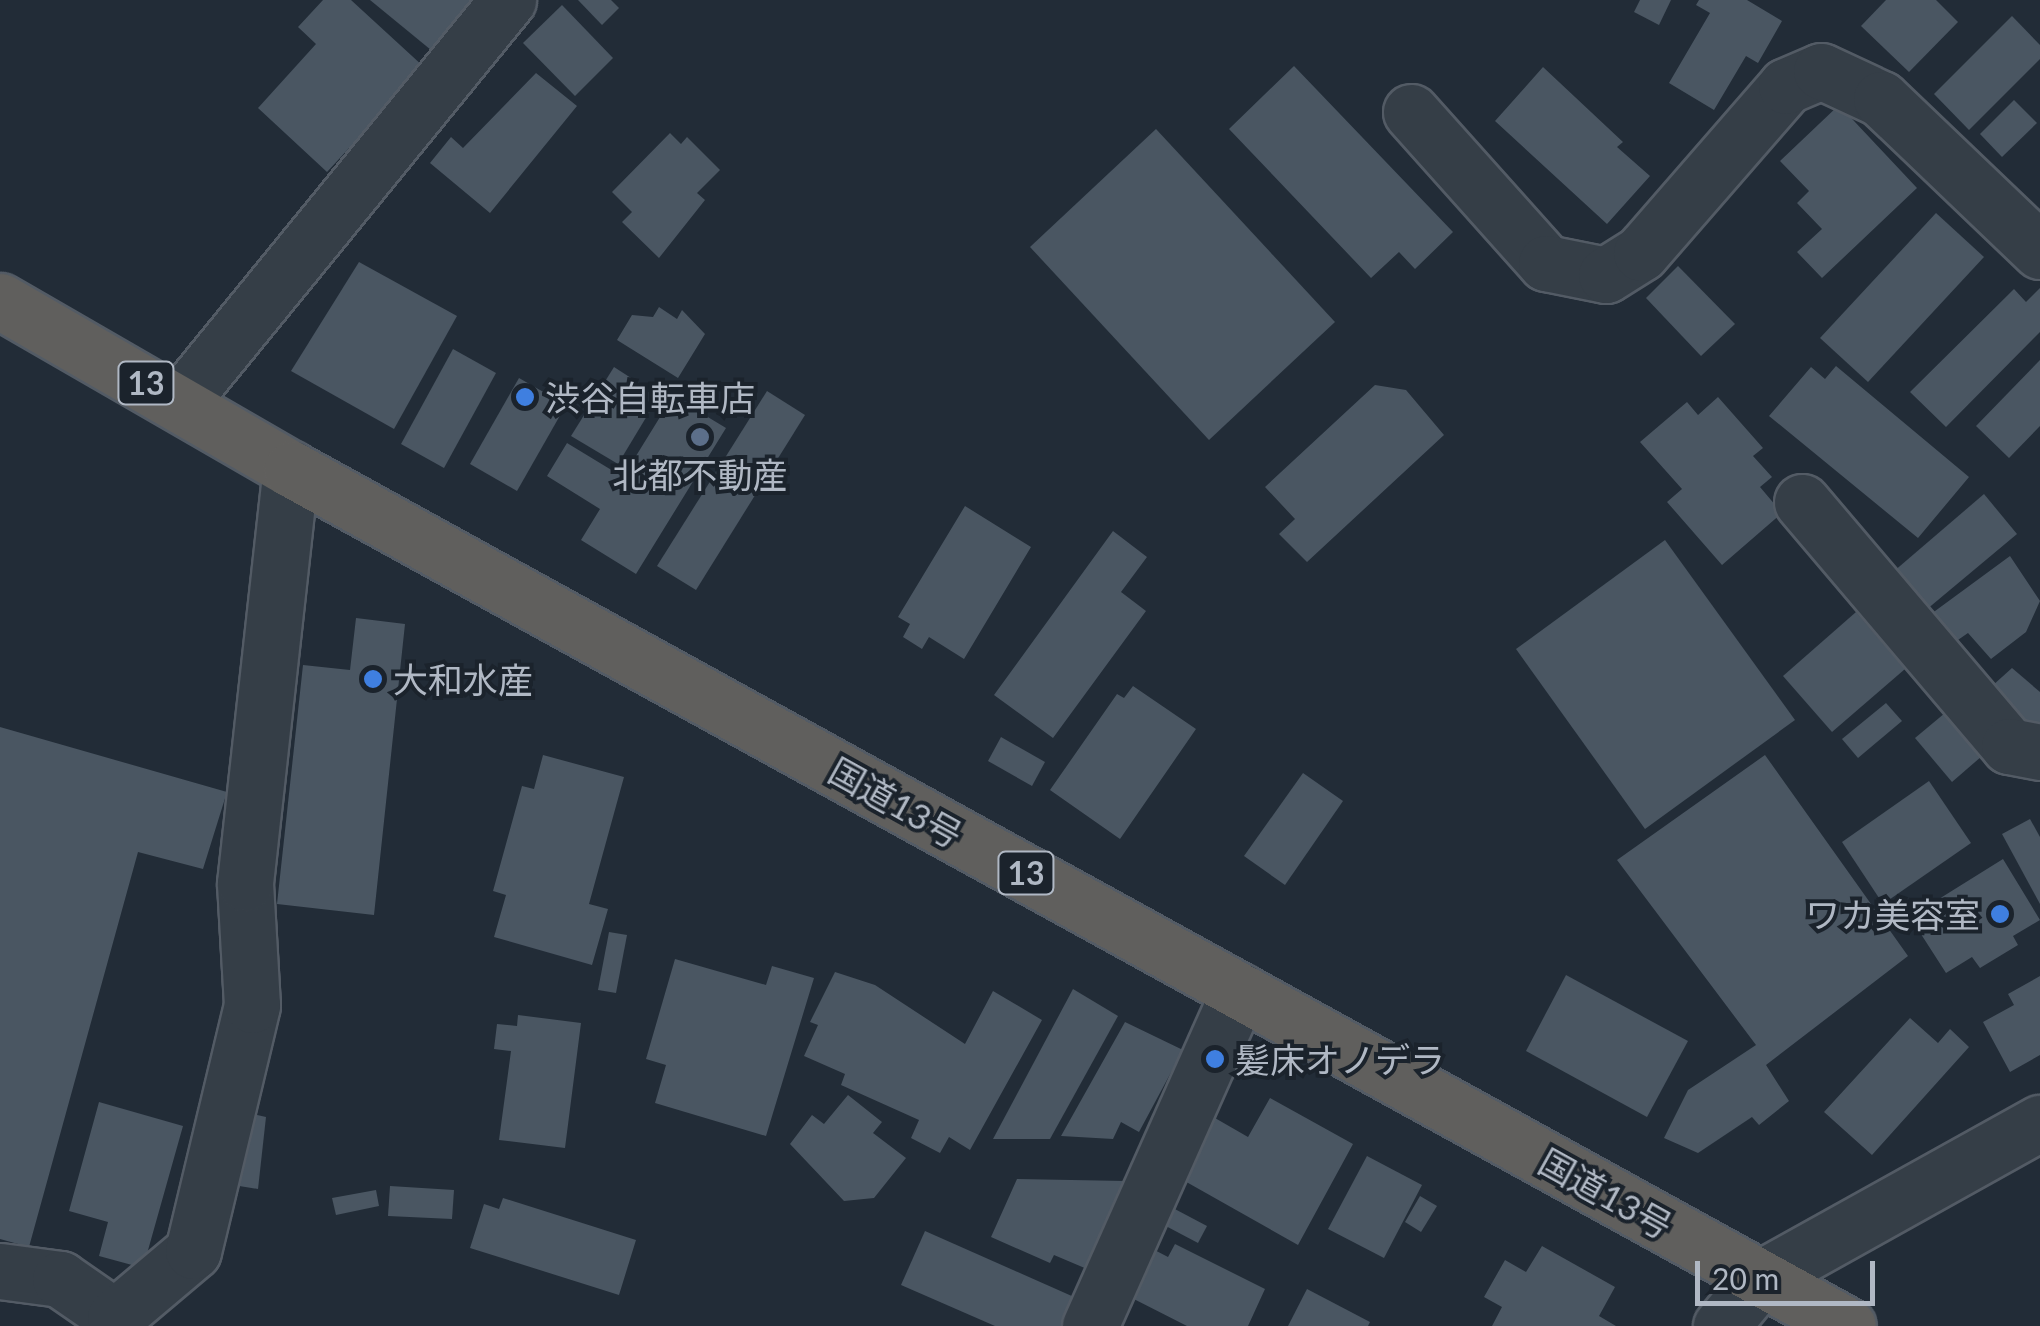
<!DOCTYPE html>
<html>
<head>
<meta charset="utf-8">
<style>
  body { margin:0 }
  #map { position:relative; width:2040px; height:1326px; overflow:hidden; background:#222c37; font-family:Lato,"Noto Sans JP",sans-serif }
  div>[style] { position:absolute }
  .building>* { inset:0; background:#4a5662 }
  .roads { filter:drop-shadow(2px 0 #535b65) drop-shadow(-2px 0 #535b65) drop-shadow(0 2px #535b65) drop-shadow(0 -2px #535b65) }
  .minor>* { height:55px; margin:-27.5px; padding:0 27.5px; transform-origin:27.5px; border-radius:27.5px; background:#353e47 }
  .tertiary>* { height:55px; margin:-27.5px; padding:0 27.5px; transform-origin:27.5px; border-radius:27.5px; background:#353e47 }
  .trunk>* { height:55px; margin:-27.5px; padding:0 27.5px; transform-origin:27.5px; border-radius:27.5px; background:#605f5d }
  .dots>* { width:28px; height:28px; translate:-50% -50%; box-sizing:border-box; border:5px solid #1b232c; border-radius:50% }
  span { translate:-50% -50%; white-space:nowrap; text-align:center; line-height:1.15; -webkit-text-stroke:8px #1b232c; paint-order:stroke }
  .shield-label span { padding:2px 8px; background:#1b232c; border:2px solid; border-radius:8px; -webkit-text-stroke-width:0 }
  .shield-label { font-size:32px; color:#b0b8c4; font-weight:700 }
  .poi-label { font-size:35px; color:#b0b8c4 }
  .left { translate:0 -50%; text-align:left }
  .right { translate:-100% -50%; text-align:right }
  .street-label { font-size:35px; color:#b0b8c4 }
  .scale { position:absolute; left:1695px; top:1261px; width:180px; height:45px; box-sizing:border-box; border:5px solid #b0b8c4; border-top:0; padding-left:12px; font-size:30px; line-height:35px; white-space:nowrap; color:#b0b8c4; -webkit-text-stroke:8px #1b232c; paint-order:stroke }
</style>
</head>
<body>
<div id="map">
  <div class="building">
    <div style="clip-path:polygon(323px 0,351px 0,424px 67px,327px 172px,258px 108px,316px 44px,298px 27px)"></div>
    <div style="clip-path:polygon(370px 0,473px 0,431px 50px)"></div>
    <div style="clip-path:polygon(578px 0,611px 0,619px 8px,602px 25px)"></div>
    <div style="clip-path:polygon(1640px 0,1671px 0,1659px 25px,1634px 12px)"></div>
    <div style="clip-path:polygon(1699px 0,1747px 0,1782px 21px,1758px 63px,1746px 56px,1714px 110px,1669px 83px,1710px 13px,1696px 5px)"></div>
    <div style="clip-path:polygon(1886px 0,1936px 0,1958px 22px,1909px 72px,1861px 26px)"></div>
    <div style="clip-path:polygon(562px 5px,613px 58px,575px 96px,523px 43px)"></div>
    <div style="clip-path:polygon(2012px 16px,2040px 45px,2040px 59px,1969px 130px,1934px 94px)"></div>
    <div style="clip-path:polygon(1294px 66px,1453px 232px,1415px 269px,1399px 252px,1371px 278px,1229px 129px)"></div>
    <div style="clip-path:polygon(1543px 67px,1623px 142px,1617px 147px,1650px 176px,1607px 224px,1495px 121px)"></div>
    <div style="clip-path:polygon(536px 73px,577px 106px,490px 213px,430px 163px,451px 137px,463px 148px)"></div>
    <div style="clip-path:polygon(2014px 100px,2037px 123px,2002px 157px,1980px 134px)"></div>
    <div style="clip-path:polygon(1839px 105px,1917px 188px,1822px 278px,1797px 252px,1822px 229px,1797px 203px,1809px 191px,1780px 161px)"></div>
    <div style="clip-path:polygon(1156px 129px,1335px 322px,1209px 440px,1030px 247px)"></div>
    <div style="clip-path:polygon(670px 133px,681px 144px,687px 137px,720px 170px,697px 193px,705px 200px,659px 258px,622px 222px,632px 212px,612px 192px)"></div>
    <div style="clip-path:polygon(1936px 213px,1984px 257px,1868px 382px,1820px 338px)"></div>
    <div style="clip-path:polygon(359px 262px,457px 316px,394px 429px,291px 371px)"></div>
    <div style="clip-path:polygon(1678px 266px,1735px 324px,1701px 356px,1646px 298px)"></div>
    <div style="clip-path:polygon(2040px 288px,2040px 332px,1946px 427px,1910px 392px,2014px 289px,2026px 302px)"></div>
    <div style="clip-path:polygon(659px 307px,677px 319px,682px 310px,705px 334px,678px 378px,617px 340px,632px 315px,653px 317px)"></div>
    <div style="clip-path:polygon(453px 349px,496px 373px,444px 468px,401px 444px)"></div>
    <div style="clip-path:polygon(2040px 360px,2040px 426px,2009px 458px,1976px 426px)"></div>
    <div style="clip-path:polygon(1836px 366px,1969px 477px,1918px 538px,1769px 416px,1811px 367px,1825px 379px)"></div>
    <div style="clip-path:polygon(614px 367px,659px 396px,618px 464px,571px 436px)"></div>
    <div style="clip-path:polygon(519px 378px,566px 405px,517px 491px,470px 464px)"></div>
    <div style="clip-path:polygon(1375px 385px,1406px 390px,1444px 435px,1307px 562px,1279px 534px,1295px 519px,1265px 487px)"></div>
    <div style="clip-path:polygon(767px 391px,805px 415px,696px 590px,657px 566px)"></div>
    <div style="clip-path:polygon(673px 396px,726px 428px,636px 574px,581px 540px,600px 509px,547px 476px,567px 443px,623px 477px)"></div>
    <div style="clip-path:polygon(1718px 397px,1763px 448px,1753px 456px,1772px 477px,1760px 487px,1782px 513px,1722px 565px,1667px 502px,1682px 489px,1640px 442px,1687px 402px,1698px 415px)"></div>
    <div style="clip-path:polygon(1984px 494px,2017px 534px,1926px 610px,1893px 572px)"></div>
    <div style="clip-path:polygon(965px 506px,1031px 547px,964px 659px,929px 637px,922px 649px,903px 637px,910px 624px,898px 617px)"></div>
    <div style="clip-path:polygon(1113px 531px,1147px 557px,1121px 592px,1146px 611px,1053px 738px,994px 695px)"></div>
    <div style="clip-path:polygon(1665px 540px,1795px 720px,1645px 829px,1516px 649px)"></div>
    <div style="clip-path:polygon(2010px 556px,2040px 601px,2026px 632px,1991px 659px,1968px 633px,1955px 642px,1931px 614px)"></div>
    <div style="clip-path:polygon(1856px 612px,1905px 669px,1832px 732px,1783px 676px)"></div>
    <div style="clip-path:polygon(356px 618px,405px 624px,374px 915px,277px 904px,303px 665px,350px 670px)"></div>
    <div style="clip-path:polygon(2012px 668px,2040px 692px,2040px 725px,2033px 730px,1992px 686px)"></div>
    <div style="clip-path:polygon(1133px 686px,1196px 729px,1120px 839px,1050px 790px,1117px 694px,1124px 698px)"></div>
    <div style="clip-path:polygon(1886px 703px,1902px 721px,1858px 758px,1842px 739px)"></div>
    <div style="clip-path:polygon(1945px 713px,1982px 756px,1952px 782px,1915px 738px)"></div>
    <div style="clip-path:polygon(0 727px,227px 792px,203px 869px,138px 852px,29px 1247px,0 1239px)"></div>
    <div style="clip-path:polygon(1001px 737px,1045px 762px,1032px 786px,988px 761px)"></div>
    <div style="clip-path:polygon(543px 755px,624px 777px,589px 904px,608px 909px,592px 965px,494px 937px,506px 895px,493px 891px,522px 786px,534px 789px)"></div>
    <div style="clip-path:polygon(1765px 755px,1908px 956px,1766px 1065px,1789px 1101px,1759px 1125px,1752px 1117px,1698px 1153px,1664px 1138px,1688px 1090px,1756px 1045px,1617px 860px)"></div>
    <div style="clip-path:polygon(1303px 773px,1343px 801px,1285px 885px,1244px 856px)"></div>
    <div style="clip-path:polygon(1929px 781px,1971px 843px,1883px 904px,1842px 842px)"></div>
    <div style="clip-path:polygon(2030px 819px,2040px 837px,2040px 904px,2002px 834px)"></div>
    <div style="clip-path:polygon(2003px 859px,2040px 920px,2013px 936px,2018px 945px,1980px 968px,1972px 957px,1946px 973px,1910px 917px)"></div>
    <div style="clip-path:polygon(609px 932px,627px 935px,616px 993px,598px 990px)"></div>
    <div style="clip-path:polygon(675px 959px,766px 985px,772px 966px,814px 978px,766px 1136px,655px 1103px,666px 1065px,646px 1059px)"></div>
    <div style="clip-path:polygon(835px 972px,875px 985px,965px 1044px,993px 991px,1042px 1020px,970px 1150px,949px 1137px,940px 1153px,911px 1138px,919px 1120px,841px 1085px,845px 1074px,804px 1056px,818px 1025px,810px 1022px)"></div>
    <div style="clip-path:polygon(1566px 975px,1688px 1041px,1647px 1117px,1526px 1051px)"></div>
    <div style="clip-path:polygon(2040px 976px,2040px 1055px,2010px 1072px,1983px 1022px,2014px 1005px,2008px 994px)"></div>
    <div style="clip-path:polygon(1073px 989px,1118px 1016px,1050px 1139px,993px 1139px)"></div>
    <div style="clip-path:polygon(518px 1015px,581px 1023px,565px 1148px,499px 1140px,511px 1051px,494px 1049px,497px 1024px,517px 1026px)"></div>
    <div style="clip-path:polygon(1910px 1018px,1938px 1043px,1950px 1029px,1969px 1047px,1872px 1155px,1824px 1112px)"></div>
    <div style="clip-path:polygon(1125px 1022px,1183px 1050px,1139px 1132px,1121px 1122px,1113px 1139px,1061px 1136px)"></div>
    <div style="clip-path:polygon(848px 1095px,882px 1122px,873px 1133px,906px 1158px,874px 1198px,844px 1201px,790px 1144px,812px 1115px,824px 1124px)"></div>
    <div style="clip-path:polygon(1270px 1098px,1353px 1144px,1298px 1245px,1174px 1175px,1208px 1114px,1248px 1137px)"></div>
    <div style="clip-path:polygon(99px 1102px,183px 1126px,143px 1268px,99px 1256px,108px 1222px,69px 1211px)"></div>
    <div style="clip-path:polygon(245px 1112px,266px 1117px,258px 1189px,227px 1184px)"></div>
    <div style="clip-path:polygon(1367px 1156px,1422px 1185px,1384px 1258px,1328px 1229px)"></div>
    <div style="clip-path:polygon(1017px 1179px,1126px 1181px,1087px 1269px,1054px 1255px,1050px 1263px,991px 1237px)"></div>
    <div style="clip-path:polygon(390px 1186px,454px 1190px,452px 1219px,388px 1216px)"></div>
    <div style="clip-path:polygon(376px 1190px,379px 1206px,336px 1215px,332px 1198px)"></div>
    <div style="clip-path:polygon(1420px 1196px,1437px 1206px,1421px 1232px,1405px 1222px)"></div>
    <div style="clip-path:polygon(503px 1198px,636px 1240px,619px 1295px,470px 1248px,484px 1204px,499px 1209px)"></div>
    <div style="clip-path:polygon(1171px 1207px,1207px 1226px,1198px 1243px,1162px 1224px)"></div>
    <div style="clip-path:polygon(925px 1231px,1074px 1297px,1062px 1326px,995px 1326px,901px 1285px)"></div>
    <div style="clip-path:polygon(1175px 1244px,1265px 1289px,1248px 1326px,1187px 1326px,1122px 1293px,1145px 1245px,1168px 1257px)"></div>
    <div style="clip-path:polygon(1542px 1246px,1615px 1287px,1599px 1316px,1616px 1326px,1492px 1326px,1502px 1307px,1484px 1297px,1505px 1260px,1526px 1272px)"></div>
    <div style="clip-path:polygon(1307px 1289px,1370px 1322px,1368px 1326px,1288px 1326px)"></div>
  </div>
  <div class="roads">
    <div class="minor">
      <div style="left:1411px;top:112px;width:203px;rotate:48.2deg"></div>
      <div style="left:1546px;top:263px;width:61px;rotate:11.3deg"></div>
      <div style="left:1606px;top:275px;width:41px;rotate:-32.2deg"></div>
      <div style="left:1641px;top:253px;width:221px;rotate:-49deg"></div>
      <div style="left:1786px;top:86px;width:38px;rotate:-23deg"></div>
      <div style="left:1821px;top:71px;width:66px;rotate:25deg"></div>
      <div style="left:1881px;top:99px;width:220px;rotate:43.7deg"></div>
      <div style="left:180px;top:402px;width:519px;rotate:-50.79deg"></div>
      <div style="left:1802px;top:502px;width:320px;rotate:49.7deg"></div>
      <div style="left:2009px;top:746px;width:32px;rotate:11deg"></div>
      <div style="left:0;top:1271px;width:61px;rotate:7.6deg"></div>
      <div style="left:60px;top:1279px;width:67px;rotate:34.6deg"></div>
      <div style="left:115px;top:1317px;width:102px;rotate:-40.2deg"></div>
      <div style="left:193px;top:1251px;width:253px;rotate:-76.5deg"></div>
      <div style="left:252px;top:1005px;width:122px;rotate:-93.3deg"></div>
      <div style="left:245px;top:883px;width:417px;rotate:-83.7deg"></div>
      <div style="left:1090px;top:1326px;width:367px;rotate:-66deg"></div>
      <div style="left:1721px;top:1326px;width:62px;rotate:-50.2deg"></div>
    </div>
    <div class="tertiary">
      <div style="left:1761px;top:1278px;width:319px;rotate:-29.1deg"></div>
    </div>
    <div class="trunk">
      <div style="left:0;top:301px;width:336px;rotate:30deg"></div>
      <div style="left:291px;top:469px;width:1777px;rotate:28.83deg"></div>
    </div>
  </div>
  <div class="dots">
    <div style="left:525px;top:397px;background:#3f7fe0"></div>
    <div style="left:700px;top:437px;background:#5c6f8a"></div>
    <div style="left:373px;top:679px;background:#3f7fe0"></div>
    <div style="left:2000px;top:914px;background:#3f7fe0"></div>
    <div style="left:1215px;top:1059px;background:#3f7fe0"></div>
  </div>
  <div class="shield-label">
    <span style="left:146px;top:383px">13</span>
    <span style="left:1026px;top:873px">13</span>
  </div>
  <div class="poi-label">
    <span class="left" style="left:545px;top:397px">渋谷自転車店</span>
    <span style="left:700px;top:474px">北都不動産</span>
    <span class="left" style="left:393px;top:679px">大和水産</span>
    <span class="right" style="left:1980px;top:914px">ワカ美容室</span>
    <span class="left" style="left:1235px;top:1059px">髪床オノデラ</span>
  </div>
  <div class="street-label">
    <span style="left:896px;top:802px;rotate:29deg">国道13号</span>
    <span style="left:1606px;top:1193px;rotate:29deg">国道13号</span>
  </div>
  <div class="scale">20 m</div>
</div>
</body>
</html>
